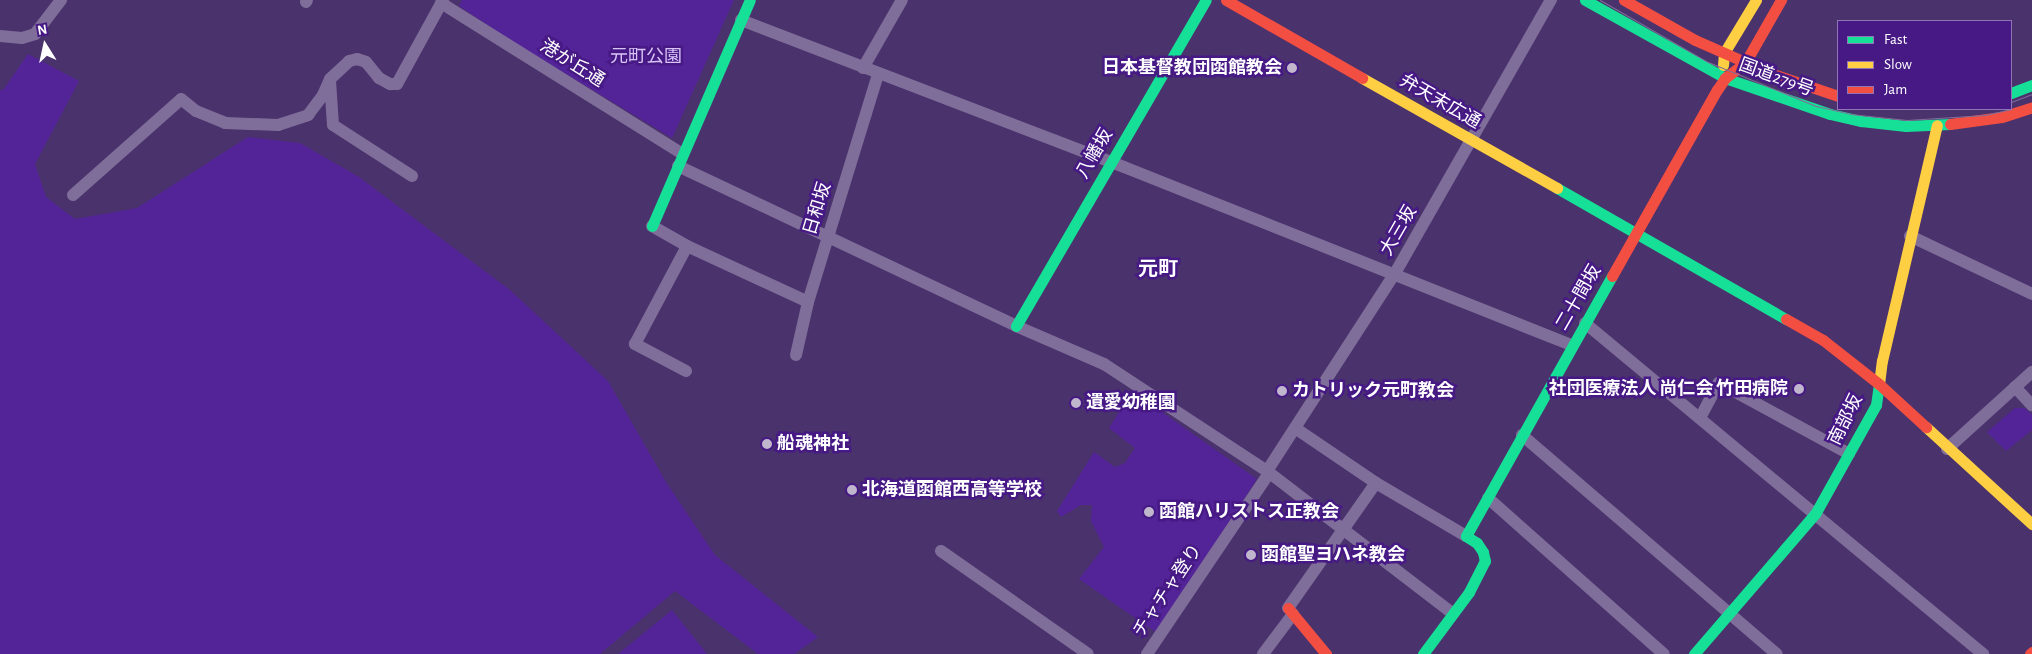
<!DOCTYPE html>
<html>
<head>
<meta charset="utf-8">
<style>
  body { margin:0 }
  #map { position:relative; width:2032px; height:654px; overflow:hidden; background:#4a326c; font-family:"Alegreya Sans","Noto Sans JP",sans-serif }
  div>[style] { position:absolute }
  .green>* { inset:0; background:#532398 }
  .street>* { height:12px; margin:-6px; padding:0 6px; transform-origin:6px; border-radius:6px; background:#806e9a }
  .fast>* { height:11px; margin:-5.5px; padding:0 5.5px; transform-origin:5.5px; border-radius:5.5px; background:#16e098 }
  .slow>* { height:11px; margin:-5.5px; padding:0 5.5px; transform-origin:5.5px; border-radius:5.5px; background:#ffcf43 }
  .jam>* { height:11px; margin:-5.5px; padding:0 5.5px; transform-origin:5.5px; border-radius:5.5px; background:#f24e42 }
  .tram>* { height:1px; margin:-0.5px; padding:0 0.5px; transform-origin:0.5px; border-radius:0.5px; background:#816e9a }
  .dots>* { width:14px; height:14px; translate:-50% -50%; box-sizing:border-box; border:2px solid #461985; border-radius:50% }
  span { translate:-50% -50%; white-space:nowrap; text-align:center; line-height:1.15; -webkit-text-stroke:5px #461985; paint-order:stroke }
  .park-label { font-size:18px; color:#d9c4f9 }
  .street-label { font-size:18px; color:#fff }
  .poi-label { font-size:18px; color:#fff; font-weight:700 }
  .right { translate:-100% -50%; text-align:right }
  .left { translate:0 -50%; text-align:left }
  .quarter-label { font-size:20px; color:#fff; font-weight:700 }
  .legend { position:absolute; left:1837px; top:20px; width:175px; height:90px; box-sizing:border-box; background:#461985; border:1px solid #9075b6; margin:0; padding:6px 9px; list-style:none; font-size:15px; color:#fff }
  .legend li { display:flex; align-items:center; gap:10px; height:25px }
  .legend b { width:25px; border:1px solid #9075b6 }
  .north { position:absolute; left:20px; top:20px; width:50px; height:50px; -webkit-text-stroke:4px #461985; paint-order:stroke; rotate:350deg; font-size:14px; font-weight:700; line-height:20px; text-align:center; color:#fff }
  .north::after { content:''; display:block; margin:auto; width:18px; height:22px; background:#fff; clip-path:polygon(50% 0,100% 100%,50% 72%,0 100%) }
</style>
</head>
<body>
<div id="map">
  <div class="green">
    <div style="clip-path:polygon(462px 0,734px 0,672px 138px,521px 47px,459px 6px)"></div>
    <div style="clip-path:polygon(28px 54px,79px 81px,35px 164px,46px 197px,75px 219px,137px 208px,248px 137px,300px 143px,359px 177px,510px 290px,608px 381px,666px 482px,715px 555px,818px 637px,794px 654px,758px 654px,675px 591px,600px 654px,0 654px,0 90px,3px 90px)"></div>
    <div style="clip-path:polygon(1132px 391px,1257px 479px,1157px 633px,1079px 579px,1104px 547px,1091px 521px,1092px 505px,1081px 505px,1061px 517px,1057px 511px,1094px 452px,1115px 467px,1125px 463px,1135px 448px,1109px 428px)"></div>
    <div style="clip-path:polygon(2015px 408px,2025px 408px,2032px 415px,2032px 430px,2006px 451px,1987px 432px)"></div>
    <div style="clip-path:polygon(672px 610px,707px 654px,618px 654px)"></div>
  </div>
  <div class="street">
    <div style="left:306px;top:2px;width:2px;rotate:-63deg"></div>
    <div style="left:441px;top:3px;width:285px;rotate:32deg"></div>
    <div style="left:741px;top:20px;width:410px;rotate:21deg"></div>
    <div style="left:1124px;top:167px;width:482px;rotate:21.7deg"></div>
    <div style="left:0;top:36px;width:22px;rotate:5deg"></div>
    <div style="left:22px;top:38px;width:14px;rotate:-17deg"></div>
    <div style="left:35px;top:34px;width:43px;rotate:-52.6deg"></div>
    <div style="left:863px;top:68px;width:78px;rotate:-60.2deg"></div>
    <div style="left:330px;top:81px;width:44px;rotate:86.1deg"></div>
    <div style="left:333px;top:125px;width:94px;rotate:32.8deg"></div>
    <div style="left:678px;top:166px;width:374px;rotate:25.3deg"></div>
    <div style="left:1016px;top:326px;width:96px;rotate:23.4deg"></div>
    <div style="left:1104px;top:364px;width:195px;rotate:33.3deg"></div>
    <div style="left:1267px;top:471px;width:233px;rotate:37.5deg"></div>
    <div style="left:73px;top:195px;width:144px;rotate:-41.6deg"></div>
    <div style="left:181px;top:99px;width:19px;rotate:39deg"></div>
    <div style="left:196px;top:111px;width:31px;rotate:22deg"></div>
    <div style="left:225px;top:123px;width:53px;rotate:2.2deg"></div>
    <div style="left:278px;top:125px;width:32px;rotate:-18deg"></div>
    <div style="left:308px;top:115px;width:25px;rotate:-53deg"></div>
    <div style="left:323px;top:95px;width:17px;rotate:-66deg"></div>
    <div style="left:330px;top:79px;width:26px;rotate:-43deg"></div>
    <div style="left:349px;top:61px;width:8px;rotate:-14deg"></div>
    <div style="left:357px;top:59px;width:9px;rotate:18deg"></div>
    <div style="left:366px;top:62px;width:21px;rotate:51deg"></div>
    <div style="left:379px;top:78px;width:13px;rotate:29deg"></div>
    <div style="left:390px;top:84px;width:7px"></div>
    <div style="left:397px;top:84px;width:96px;rotate:-61.3deg"></div>
    <div style="left:652px;top:226px;width:40px;rotate:29.7deg"></div>
    <div style="left:687px;top:246px;width:133px;rotate:24.8deg"></div>
    <div style="left:1910px;top:236px;width:135px;rotate:25.4deg"></div>
    <div style="left:1585px;top:323px;width:518px;rotate:39.75deg"></div>
    <div style="left:796px;top:355px;width:54px;rotate:-77.2deg"></div>
    <div style="left:808px;top:302px;width:239px;rotate:-72.9deg"></div>
    <div style="left:686px;top:371px;width:58px;rotate:-152.1deg"></div>
    <div style="left:635px;top:344px;width:111px;rotate:-62deg"></div>
    <div style="left:2015px;top:387px;width:25px;rotate:47deg"></div>
    <div style="left:1700px;top:418px;width:40px;rotate:-62deg"></div>
    <div style="left:1719px;top:383px;width:148px;rotate:28.6deg"></div>
    <div style="left:1295px;top:428px;width:98px;rotate:34.2deg"></div>
    <div style="left:1376px;top:483px;width:104px;rotate:30.5deg"></div>
    <div style="left:1522px;top:435px;width:336px;rotate:40.7deg"></div>
    <div style="left:1947px;top:449px;width:115px;rotate:-42.2deg"></div>
    <div style="left:1267px;top:471px;width:234px;rotate:-57.1deg"></div>
    <div style="left:1394px;top:275px;width:317px;rotate:-60.3deg"></div>
    <div style="left:1488px;top:498px;width:235px;rotate:41.6deg"></div>
    <div style="left:941px;top:551px;width:179px;rotate:35deg"></div>
    <div style="left:1288px;top:608px;width:153px;rotate:-54.9deg"></div>
    <div style="left:1147px;top:654px;width:218px;rotate:-56deg"></div>
    <div style="left:1263px;top:654px;width:50px;rotate:-53.1deg"></div>
  </div>
  <div class="fast">
    <div style="left:1585px;top:0;width:160px;rotate:29.1deg"></div>
    <div style="left:1725px;top:78px;width:111px;rotate:18.9deg"></div>
    <div style="left:1830px;top:114px;width:32px;rotate:13deg"></div>
    <div style="left:1861px;top:121px;width:45px;rotate:6.3deg"></div>
    <div style="left:1906px;top:126px;width:44px;rotate:-2.6deg"></div>
    <div style="left:2011px;top:93px;width:22px;rotate:-21deg"></div>
    <div style="left:1557px;top:188px;width:264px;rotate:29.8deg"></div>
    <div style="left:652px;top:226px;width:246px;rotate:-66.6deg"></div>
    <div style="left:1016px;top:326px;width:377px;rotate:-59.8deg"></div>
    <div style="left:1423px;top:654px;width:77px;rotate:-53.4deg"></div>
    <div style="left:1469px;top:592px;width:35px;rotate:-63deg"></div>
    <div style="left:1485px;top:561px;width:9px;rotate:-103deg"></div>
    <div style="left:1483px;top:552px;width:11px;rotate:-124deg"></div>
    <div style="left:1477px;top:543px;width:13px;rotate:-148deg"></div>
    <div style="left:1466px;top:536px;width:298px;rotate:-60.7deg"></div>
    <div style="left:1694px;top:654px;width:185px;rotate:-49.2deg"></div>
    <div style="left:1815px;top:514px;width:125px;rotate:-60.8deg"></div>
    <div style="left:1876px;top:405px;width:21px;rotate:-82deg"></div>
  </div>
  <div class="slow">
    <div style="left:1723px;top:65px;width:12px;rotate:-85deg"></div>
    <div style="left:1724px;top:53px;width:62px;rotate:-58.9deg"></div>
    <div style="left:1362px;top:78px;width:224px;rotate:29.4deg"></div>
    <div style="left:1879px;top:384px;width:23px;rotate:-83deg"></div>
    <div style="left:1882px;top:361px;width:242px;rotate:-76.9deg"></div>
    <div style="left:1926px;top:427px;width:144px;rotate:42.5deg"></div>
  </div>
  <div class="jam">
    <div style="left:1226px;top:0;width:157px;rotate:29.8deg"></div>
    <div style="left:1624px;top:0;width:81px;rotate:29.4deg"></div>
    <div style="left:1695px;top:40px;width:82px;rotate:23.7deg"></div>
    <div style="left:1770px;top:73px;width:72px;rotate:18.7deg"></div>
    <div style="left:1950px;top:124px;width:52px;rotate:-7.7deg"></div>
    <div style="left:2002px;top:117px;width:32px;rotate:-18deg"></div>
    <div style="left:1612px;top:276px;width:214px;rotate:-60.6deg"></div>
    <div style="left:1717px;top:90px;width:14px;rotate:-56deg"></div>
    <div style="left:1725px;top:78px;width:25px;rotate:-37deg"></div>
    <div style="left:1745px;top:63px;width:73px;rotate:-60.3deg"></div>
    <div style="left:1786px;top:319px;width:43px;rotate:29.6deg"></div>
    <div style="left:1823px;top:340px;width:71px;rotate:38.2deg"></div>
    <div style="left:1879px;top:384px;width:64px;rotate:42.5deg"></div>
    <div style="left:1288px;top:608px;width:60px;rotate:50.4deg"></div>
    <div style="left:2030px;top:654px;width:3px;rotate:-45deg"></div>
  </div>
  <div class="tram">
    <div style="left:1600px;top:0;width:125px;rotate:29.9deg"></div>
    <div style="left:1708px;top:62px;width:117px;rotate:22.2deg"></div>
    <div style="left:1816px;top:106px;width:35px;rotate:13deg"></div>
    <div style="left:1850px;top:114px;width:57px;rotate:6deg"></div>
    <div style="left:1907px;top:120px;width:78px;rotate:-3.7deg"></div>
    <div style="left:1985px;top:115px;width:26px;rotate:-13deg"></div>
    <div style="left:2011px;top:102px;width:22px;rotate:-21deg"></div>
  </div>
  <div class="dots">
    <div style="left:1292px;top:68px;background:#c0b7cc"></div>
    <div style="left:1799px;top:389px;background:#c0b7cc"></div>
    <div style="left:1282px;top:391px;background:#c0b7cc"></div>
    <div style="left:1076px;top:403px;background:#c0b7cc"></div>
    <div style="left:767px;top:444px;background:#c0b7cc"></div>
    <div style="left:852px;top:490px;background:#c0b7cc"></div>
    <div style="left:1149px;top:512px;background:#c0b7cc"></div>
    <div style="left:1251px;top:555px;background:#c0b7cc"></div>
  </div>
  <div class="park-label">
    <span style="left:646px;top:57px">元町公園</span>
  </div>
  <div class="street-label">
    <span style="left:572px;top:64px;rotate:32deg">港が丘通</span>
    <span style="left:1776px;top:78px;rotate:20deg">国道279号</span>
    <span style="left:1440px;top:102px;rotate:30deg">弁天末広通</span>
    <span style="left:1095px;top:154px;rotate:-60deg">八幡坂</span>
    <span style="left:818px;top:209px;rotate:-73deg">日和坂</span>
    <span style="left:1399px;top:231px;rotate:-60deg">大三坂</span>
    <span style="left:1579px;top:298px;rotate:-60deg">二十間坂</span>
    <span style="left:1846px;top:420px;rotate:-64deg">南部坂</span>
    <span style="left:1168px;top:591px;rotate:-56deg">チャチャ登り</span>
  </div>
  <div class="poi-label">
    <span class="right" style="left:1282px;top:68px">日本基督教団函館教会</span>
    <span class="right" style="left:1788px;top:389px">社団医療法人 尚仁会 竹田病院</span>
    <span class="left" style="left:1292px;top:391px">カトリック元町教会</span>
    <span class="left" style="left:1086px;top:403px">遺愛幼稚園</span>
    <span class="left" style="left:777px;top:444px">船魂神社</span>
    <span class="left" style="left:862px;top:490px">北海道函館西高等学校</span>
    <span class="left" style="left:1159px;top:512px">函館ハリストス正教会</span>
    <span class="left" style="left:1261px;top:555px">函館聖ヨハネ教会</span>
  </div>
  <div class="quarter-label">
    <span style="left:1158px;top:269px">元町</span>
  </div>
  <ul class="legend">
  <li><b style="height:6px;background:#16e098"></b>Fast</li>
  <li><b style="height:6px;background:#ffcf43"></b>Slow</li>
  <li><b style="height:6px;background:#f24e42"></b>Jam</li>
  </ul>
  <div class="north">N</div>
</div>
</body>
</html>
